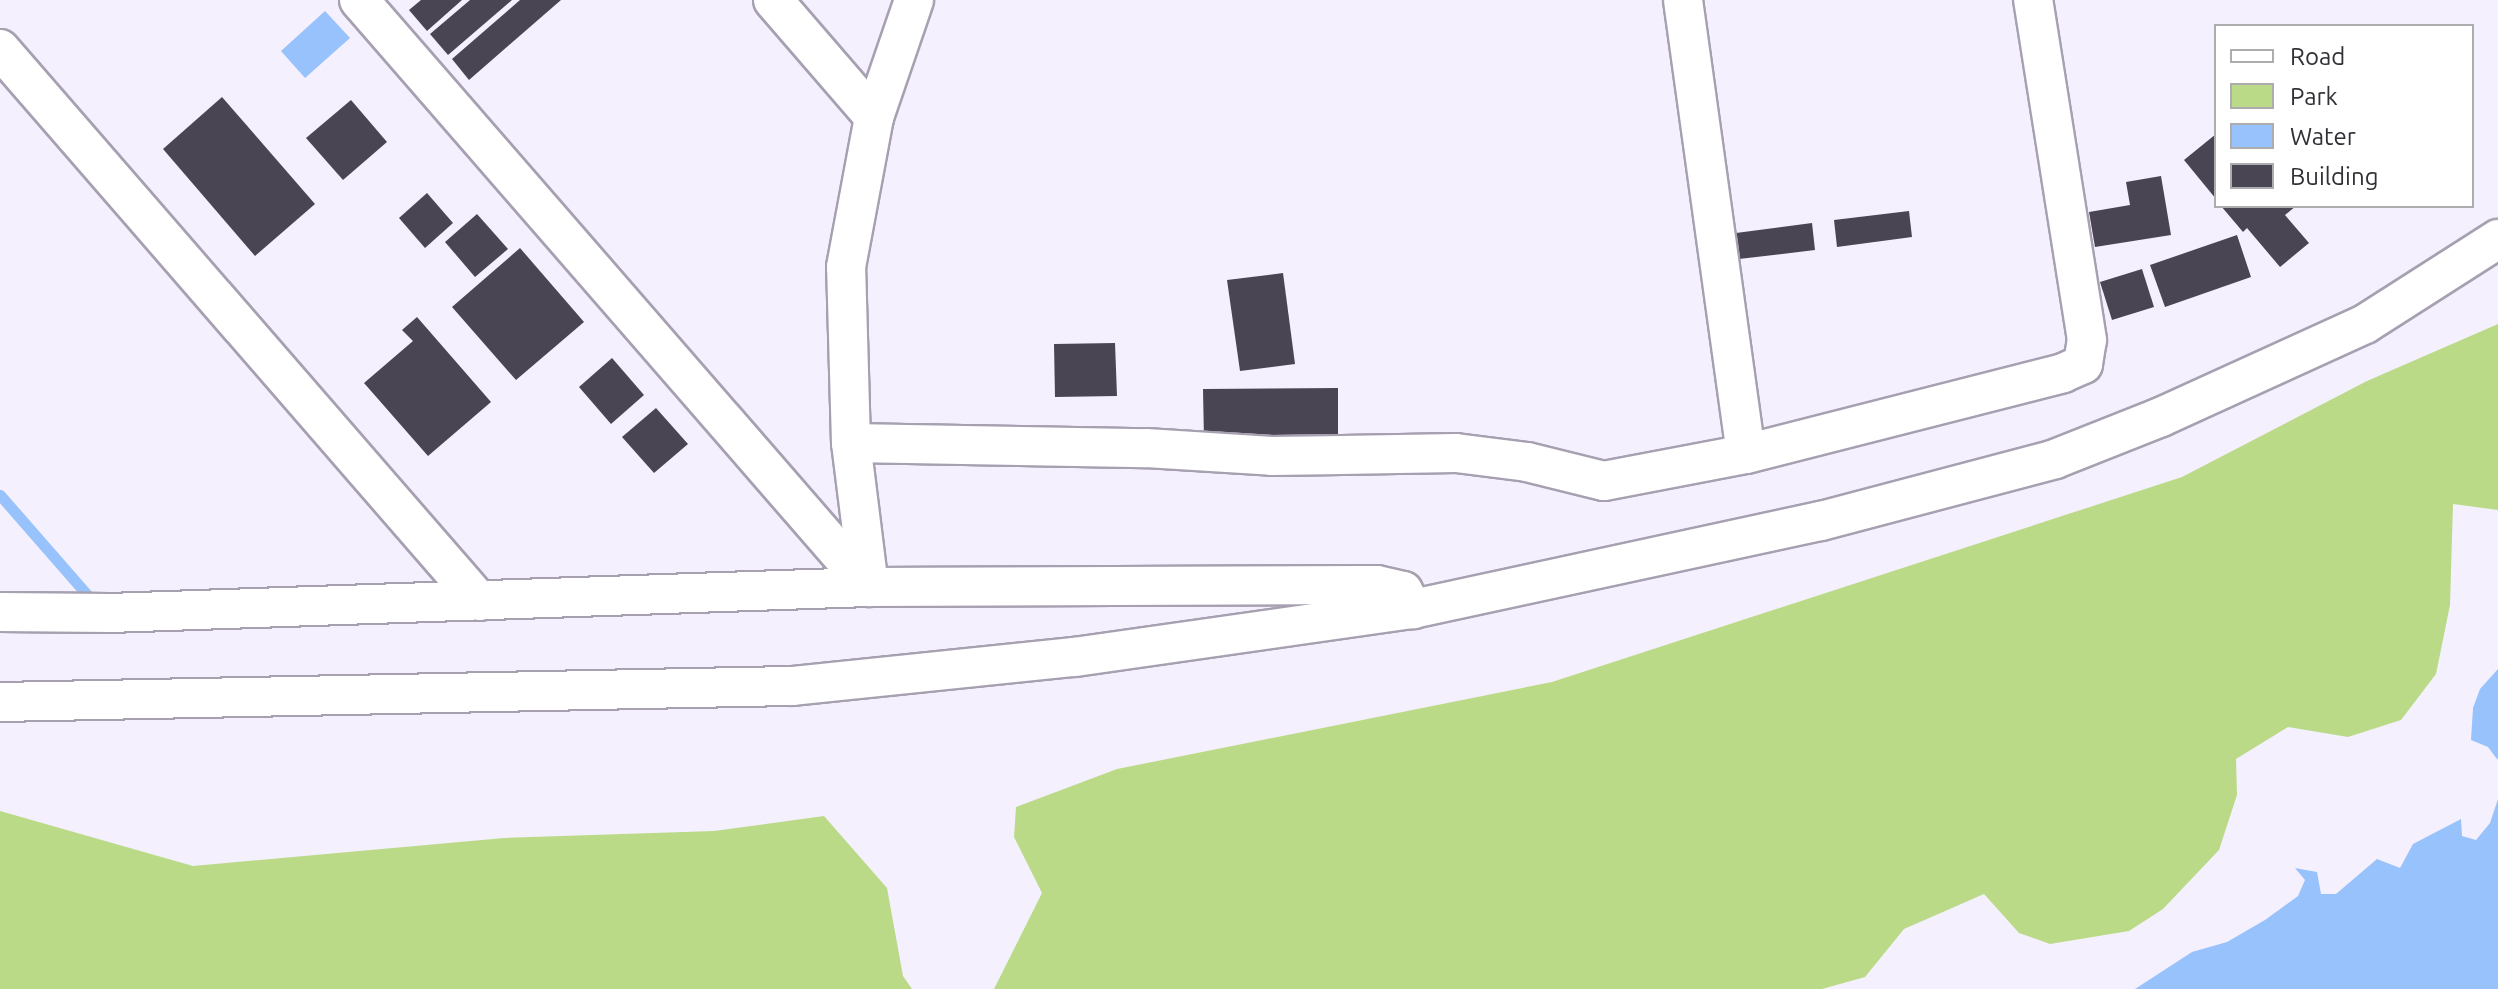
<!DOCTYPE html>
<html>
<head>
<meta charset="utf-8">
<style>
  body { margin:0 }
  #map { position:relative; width:2498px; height:989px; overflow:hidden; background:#f5f0fe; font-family:Ubuntu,sans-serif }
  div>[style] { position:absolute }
  .green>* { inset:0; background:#bbda88 }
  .water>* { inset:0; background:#97c2fb }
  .stream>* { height:11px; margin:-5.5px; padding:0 5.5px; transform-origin:5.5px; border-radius:5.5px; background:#97c2fb }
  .building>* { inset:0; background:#4a4553 }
  .roads { filter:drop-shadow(2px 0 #a6a0b1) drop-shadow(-2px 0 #a6a0b1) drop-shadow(0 2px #a6a0b1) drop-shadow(0 -2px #a6a0b1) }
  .minor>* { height:38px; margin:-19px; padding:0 19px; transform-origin:19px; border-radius:19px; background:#fff }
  span { translate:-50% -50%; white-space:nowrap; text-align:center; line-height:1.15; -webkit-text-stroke:8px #fff; paint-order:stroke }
  .legend { position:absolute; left:2214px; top:24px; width:260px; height:184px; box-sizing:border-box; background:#fff; border:2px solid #adacaf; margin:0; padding:10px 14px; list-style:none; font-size:24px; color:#323036 }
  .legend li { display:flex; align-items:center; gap:16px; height:40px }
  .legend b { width:40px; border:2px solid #adacaf }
</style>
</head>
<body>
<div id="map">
  <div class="green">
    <div style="clip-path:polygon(2498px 324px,2498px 510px,2453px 504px,2450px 605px,2436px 674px,2401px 720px,2348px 737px,2288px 727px,2236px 759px,2237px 795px,2219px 850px,2163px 909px,2129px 931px,2050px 944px,2019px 933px,1984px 894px,1904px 929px,1865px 977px,1822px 989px,994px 989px,1042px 893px,1014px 837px,1016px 807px,1117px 769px,1552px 682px,2182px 477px,2367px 381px)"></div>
    <div style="clip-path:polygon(0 811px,193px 866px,504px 838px,714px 831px,824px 816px,887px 888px,903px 976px,912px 989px,0 989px)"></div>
  </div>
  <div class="water">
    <div style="clip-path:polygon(325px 11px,350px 38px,305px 78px,281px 51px)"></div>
    <div style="clip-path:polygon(2498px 669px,2498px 759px,2497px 759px,2488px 747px,2471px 740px,2473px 708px,2480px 689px)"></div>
    <div style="clip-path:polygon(2498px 799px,2498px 989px,2135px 989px,2192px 952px,2227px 942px,2265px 920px,2298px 896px,2305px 880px,2295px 868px,2317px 872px,2321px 894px,2336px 894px,2377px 859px,2400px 868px,2413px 844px,2461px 819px,2462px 836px,2476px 840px,2490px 823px)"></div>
  </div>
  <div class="stream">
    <div style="left:0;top:495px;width:137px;rotate:48.9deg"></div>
  </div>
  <div class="building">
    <div style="clip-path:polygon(421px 0,462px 0,427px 31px,409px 10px)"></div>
    <div style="clip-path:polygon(470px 0,512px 0,448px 55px,430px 34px)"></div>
    <div style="clip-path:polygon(520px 0,561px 0,469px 80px,452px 59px)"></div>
    <div style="clip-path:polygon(222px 97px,315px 204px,255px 256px,163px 149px)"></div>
    <div style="clip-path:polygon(351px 100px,387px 142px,343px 180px,306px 138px)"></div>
    <div style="clip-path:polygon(2216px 134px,2216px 199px,2184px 160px)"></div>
    <div style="clip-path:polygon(2161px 176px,2171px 235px,2095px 247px,2089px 212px,2130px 205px,2126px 182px)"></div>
    <div style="clip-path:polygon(427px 193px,453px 223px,425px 248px,399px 218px)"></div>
    <div style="clip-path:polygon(2221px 206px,2296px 206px,2285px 215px,2309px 243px,2280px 267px,2247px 228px,2243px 232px)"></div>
    <div style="clip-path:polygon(1909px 211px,1912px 237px,1837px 247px,1834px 220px)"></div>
    <div style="clip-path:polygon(477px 214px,508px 249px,475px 277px,445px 242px)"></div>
    <div style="clip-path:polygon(1812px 223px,1815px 250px,1739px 259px,1736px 233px)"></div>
    <div style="clip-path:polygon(2237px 235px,2251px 277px,2165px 307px,2150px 265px)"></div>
    <div style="clip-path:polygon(520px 248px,584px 322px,516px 380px,452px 307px)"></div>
    <div style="clip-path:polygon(2142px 269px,2154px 307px,2112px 320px,2100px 282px)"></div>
    <div style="clip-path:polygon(1283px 273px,1295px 364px,1240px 371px,1227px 280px)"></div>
    <div style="clip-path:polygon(417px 317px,491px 402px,428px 456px,364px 383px,413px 341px,402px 330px)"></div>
    <div style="clip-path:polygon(1115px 343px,1117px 396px,1055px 397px,1054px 344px)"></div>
    <div style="clip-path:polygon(612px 358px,644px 395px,611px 424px,579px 387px)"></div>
    <div style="clip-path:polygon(1338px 388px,1338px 440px,1204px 441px,1203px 389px)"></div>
    <div style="clip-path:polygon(656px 408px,688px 444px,654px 473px,622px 437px)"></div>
  </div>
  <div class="roads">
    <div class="minor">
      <div style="left:359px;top:0;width:778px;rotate:49.02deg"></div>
      <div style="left:773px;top:0;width:155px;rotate:49.2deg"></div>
      <div style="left:1683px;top:0;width:458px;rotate:82.1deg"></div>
      <div style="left:0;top:49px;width:731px;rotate:49.05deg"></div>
      <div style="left:851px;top:443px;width:295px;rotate:1deg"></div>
      <div style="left:1146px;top:448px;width:126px;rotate:3.6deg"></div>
      <div style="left:1272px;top:456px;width:184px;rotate:-0.9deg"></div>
      <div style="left:1456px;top:453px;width:72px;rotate:7.2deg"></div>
      <div style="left:1527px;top:462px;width:79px;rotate:13.9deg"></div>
      <div style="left:1604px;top:481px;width:145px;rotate:-10.8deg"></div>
      <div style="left:1746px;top:454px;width:327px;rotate:-14.3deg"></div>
      <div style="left:2063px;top:373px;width:22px;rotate:-24deg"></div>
      <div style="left:2083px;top:364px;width:24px;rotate:-81deg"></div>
      <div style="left:2087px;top:340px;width:344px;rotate:-99deg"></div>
      <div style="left:869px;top:587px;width:145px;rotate:-97.1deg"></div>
      <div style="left:851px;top:443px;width:176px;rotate:-91.6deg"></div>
      <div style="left:846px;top:267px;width:153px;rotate:-79.4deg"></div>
      <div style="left:874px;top:117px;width:124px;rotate:-71.1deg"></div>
      <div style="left:0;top:612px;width:109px;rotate:0.5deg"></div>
      <div style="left:109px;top:613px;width:760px;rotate:-1.96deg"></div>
      <div style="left:869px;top:587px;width:508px;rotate:-0.23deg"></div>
      <div style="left:1377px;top:585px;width:27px;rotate:13deg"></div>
      <div style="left:1403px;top:591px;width:21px;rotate:61deg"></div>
      <div style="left:0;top:702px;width:793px;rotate:-1.16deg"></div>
      <div style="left:793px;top:686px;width:283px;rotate:-5.9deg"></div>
      <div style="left:1075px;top:657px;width:341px;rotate:-8.1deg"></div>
      <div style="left:1413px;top:609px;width:417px;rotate:-12.2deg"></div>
      <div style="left:1821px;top:521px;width:242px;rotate:-14.8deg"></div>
      <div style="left:2055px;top:459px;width:114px;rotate:-21.6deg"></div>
      <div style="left:2161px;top:417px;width:224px;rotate:-24.5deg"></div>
      <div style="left:2365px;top:324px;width:158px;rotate:-32.6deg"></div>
    </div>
  </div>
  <ul class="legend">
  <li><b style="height:10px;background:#fff"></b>Road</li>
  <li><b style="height:22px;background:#bbda88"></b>Park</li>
  <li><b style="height:22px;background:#97c2fb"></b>Water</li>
  <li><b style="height:22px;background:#4a4553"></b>Building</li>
  </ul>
</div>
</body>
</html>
